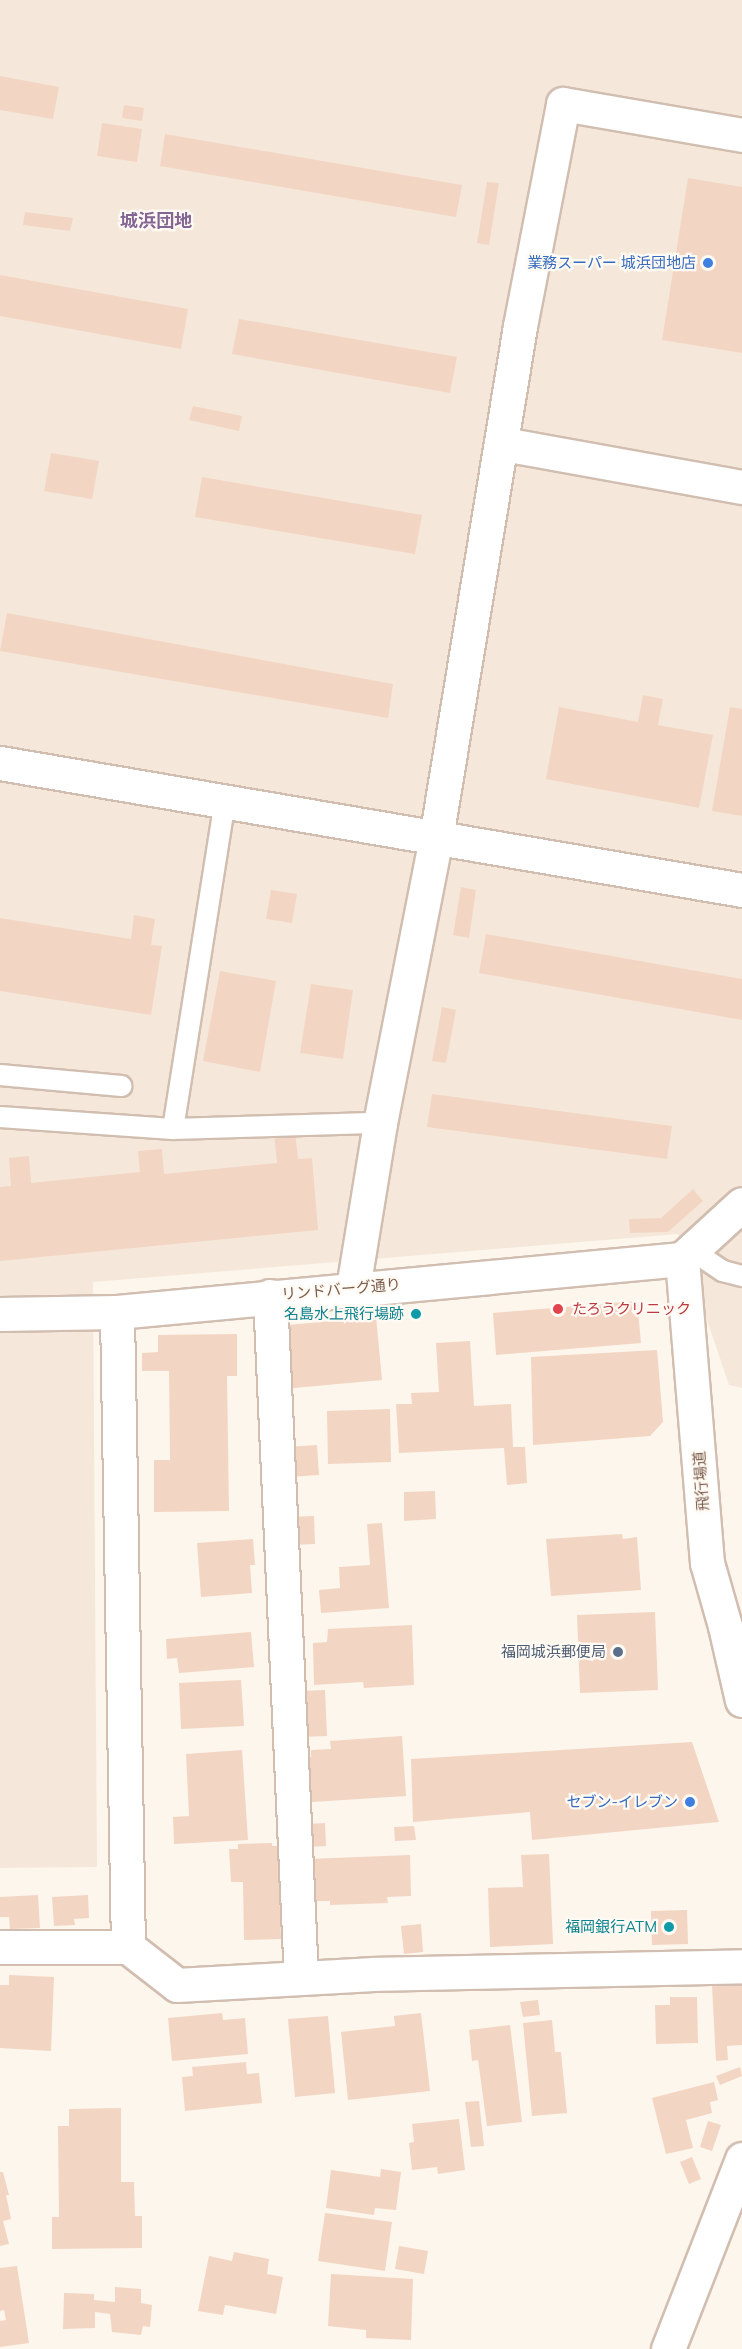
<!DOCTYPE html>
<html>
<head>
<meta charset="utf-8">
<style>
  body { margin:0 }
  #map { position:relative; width:742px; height:2349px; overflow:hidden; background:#fdf6ec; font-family:Mulish,"Noto Sans JP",sans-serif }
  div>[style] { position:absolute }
  .residential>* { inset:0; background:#f5e8da }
  .building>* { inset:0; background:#f3d5c3 }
  .roads { filter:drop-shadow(2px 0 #d1beb0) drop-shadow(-2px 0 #d1beb0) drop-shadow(0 2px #d1beb0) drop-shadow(0 -2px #d1beb0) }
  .service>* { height:20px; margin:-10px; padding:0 10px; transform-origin:10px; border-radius:10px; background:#fff }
  .minor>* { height:33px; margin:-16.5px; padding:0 16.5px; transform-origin:16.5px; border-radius:16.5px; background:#fff }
  .tertiary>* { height:33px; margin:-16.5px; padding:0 16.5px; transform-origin:16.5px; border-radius:16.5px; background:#fff }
  .dots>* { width:16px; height:16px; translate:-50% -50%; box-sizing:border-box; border:3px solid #fffaf3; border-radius:50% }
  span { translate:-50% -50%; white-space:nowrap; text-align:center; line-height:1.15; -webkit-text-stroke:4.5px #fffaf3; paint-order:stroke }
  .shop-label { font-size:15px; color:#366cbe }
  .right { translate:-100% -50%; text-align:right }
  .street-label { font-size:15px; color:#7a5c4d }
  .health-label { font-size:15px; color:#be3a42 }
  .left { translate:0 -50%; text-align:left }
  .culture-label { font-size:15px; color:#0d838f }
  .service-label { font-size:15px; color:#4e5e75 }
  .quarter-label { font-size:18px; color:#846695; font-weight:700 }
</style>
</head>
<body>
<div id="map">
  <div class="residential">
    <div style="clip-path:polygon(0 0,742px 0,742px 1388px,729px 1385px,678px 1234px,93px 1282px,97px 1867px,0 1868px)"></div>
  </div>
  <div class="building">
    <div style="clip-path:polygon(0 76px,59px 87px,53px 119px,0 110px)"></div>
    <div style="clip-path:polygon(124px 105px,144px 108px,142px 121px,122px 118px)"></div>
    <div style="clip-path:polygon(102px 123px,142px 129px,137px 162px,97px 156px)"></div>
    <div style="clip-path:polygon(165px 134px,462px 185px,456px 217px,160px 166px)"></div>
    <div style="clip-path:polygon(688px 178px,742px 187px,742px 353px,662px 340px)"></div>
    <div style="clip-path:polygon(487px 182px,499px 183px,489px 245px,477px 243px)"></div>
    <div style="clip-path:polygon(25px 212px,73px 218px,70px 231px,23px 225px)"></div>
    <div style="clip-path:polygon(0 275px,188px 309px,181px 349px,0 316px)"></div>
    <div style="clip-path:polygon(239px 319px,457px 357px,450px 393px,232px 354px)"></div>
    <div style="clip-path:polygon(193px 406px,242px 416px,239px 431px,189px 420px)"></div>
    <div style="clip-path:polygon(51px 453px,99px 461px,92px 499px,44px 491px)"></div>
    <div style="clip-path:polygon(202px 477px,422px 515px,415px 554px,195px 517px)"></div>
    <div style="clip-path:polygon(7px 613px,393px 684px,388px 718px,0 651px)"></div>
    <div style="clip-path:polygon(643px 695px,663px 699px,658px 725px,713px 735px,699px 808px,546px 779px,559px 707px,638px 722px)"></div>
    <div style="clip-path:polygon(730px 707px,742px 709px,742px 816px,712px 811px)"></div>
    <div style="clip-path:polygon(461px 887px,476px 890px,469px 938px,453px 935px)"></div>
    <div style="clip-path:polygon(271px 890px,297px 894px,292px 923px,266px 919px)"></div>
    <div style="clip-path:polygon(134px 915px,155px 919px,151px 945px,162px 946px,151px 1015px,0 991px,0 918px,131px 939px)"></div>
    <div style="clip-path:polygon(486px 934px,742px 979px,742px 1020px,479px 973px)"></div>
    <div style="clip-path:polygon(220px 971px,276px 981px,260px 1072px,203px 1061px)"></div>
    <div style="clip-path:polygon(311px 984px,353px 990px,343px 1059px,300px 1053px)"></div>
    <div style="clip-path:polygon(442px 1007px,456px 1010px,446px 1063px,432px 1061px)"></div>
    <div style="clip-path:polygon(432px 1094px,672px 1126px,667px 1159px,427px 1127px)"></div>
    <div style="clip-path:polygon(295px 1131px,298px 1159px,312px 1158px,318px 1230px,0 1261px,0 1187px,11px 1186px,9px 1158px,29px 1156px,31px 1183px,140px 1172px,138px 1151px,162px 1149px,164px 1174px,277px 1163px,274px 1133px)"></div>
    <div style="clip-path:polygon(693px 1189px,703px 1201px,668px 1232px,630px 1233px,629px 1219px,661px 1218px)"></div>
    <div style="clip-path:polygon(637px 1301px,641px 1343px,496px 1355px,493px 1313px)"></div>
    <div style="clip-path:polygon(376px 1317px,382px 1380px,283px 1389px,277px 1326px)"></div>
    <div style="clip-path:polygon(237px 1334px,237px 1376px,227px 1376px,229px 1511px,154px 1512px,154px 1460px,170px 1460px,169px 1371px,142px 1371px,142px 1353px,158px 1352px,158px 1335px)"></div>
    <div style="clip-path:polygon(470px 1341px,474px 1406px,511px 1404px,513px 1447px,525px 1447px,527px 1483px,507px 1485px,504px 1448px,399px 1453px,396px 1404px,412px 1404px,411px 1393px,439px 1392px,436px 1343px)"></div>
    <div style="clip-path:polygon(657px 1350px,663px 1422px,650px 1436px,533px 1445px,531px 1357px)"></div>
    <div style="clip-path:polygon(390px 1409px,391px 1462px,328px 1464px,327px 1411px)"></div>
    <div style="clip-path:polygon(317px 1445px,319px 1475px,288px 1477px,286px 1447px)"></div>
    <div style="clip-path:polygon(435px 1491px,436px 1519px,404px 1521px,404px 1492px)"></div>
    <div style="clip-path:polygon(314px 1516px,315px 1544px,291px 1545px,289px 1517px)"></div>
    <div style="clip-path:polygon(382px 1523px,389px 1608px,321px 1613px,319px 1590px,340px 1588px,339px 1567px,370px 1565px,367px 1524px)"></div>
    <div style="clip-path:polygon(622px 1534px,623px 1539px,637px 1537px,641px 1590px,551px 1596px,546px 1539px)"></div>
    <div style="clip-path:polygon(253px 1539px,255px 1565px,250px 1565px,252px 1593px,201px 1597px,197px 1543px)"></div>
    <div style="clip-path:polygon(655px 1612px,658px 1690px,580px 1693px,577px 1615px)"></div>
    <div style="clip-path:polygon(412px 1625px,414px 1685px,364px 1688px,363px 1682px,314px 1685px,313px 1643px,327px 1642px,328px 1629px)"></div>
    <div style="clip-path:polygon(251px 1632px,254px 1667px,179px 1673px,177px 1658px,167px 1659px,166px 1639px)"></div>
    <div style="clip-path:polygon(241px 1680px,244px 1726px,181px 1729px,179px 1683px)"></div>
    <div style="clip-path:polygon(325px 1690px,327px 1736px,302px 1737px,300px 1691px)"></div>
    <div style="clip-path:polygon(402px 1736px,406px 1796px,312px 1802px,311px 1793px,306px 1793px,302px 1757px,311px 1757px,311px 1750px,331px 1749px,330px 1741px)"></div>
    <div style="clip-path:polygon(692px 1742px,719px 1822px,532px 1840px,530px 1812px,413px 1822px,411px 1759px)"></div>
    <div style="clip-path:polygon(242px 1750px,248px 1840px,174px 1844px,173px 1817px,189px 1816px,186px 1754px)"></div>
    <div style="clip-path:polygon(325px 1823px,326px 1846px,307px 1847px,306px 1824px)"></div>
    <div style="clip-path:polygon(414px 1826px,416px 1840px,395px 1841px,394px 1827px)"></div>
    <div style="clip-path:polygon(272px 1843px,272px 1846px,278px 1846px,279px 1870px,286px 1870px,286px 1883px,279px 1883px,281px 1939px,244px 1940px,243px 1882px,231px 1882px,229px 1849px,238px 1849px,238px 1844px)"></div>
    <div style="clip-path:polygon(549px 1854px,553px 1944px,490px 1947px,488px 1888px,523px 1887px,521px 1855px)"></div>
    <div style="clip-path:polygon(410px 1855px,411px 1896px,387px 1897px,388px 1903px,330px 1905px,330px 1901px,310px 1901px,308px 1859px)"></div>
    <div style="clip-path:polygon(38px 1895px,40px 1928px,10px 1929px,9px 1917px,0 1917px,0 1897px)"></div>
    <div style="clip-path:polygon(88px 1895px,89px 1918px,74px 1919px,75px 1925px,54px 1926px,52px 1897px)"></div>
    <div style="clip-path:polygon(687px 1910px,688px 1944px,652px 1945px,651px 1911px)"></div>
    <div style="clip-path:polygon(421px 1924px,423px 1952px,404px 1954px,401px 1926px)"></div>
    <div style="clip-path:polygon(9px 1975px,54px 1977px,51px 2051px,0 2048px,0 1985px,9px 1985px)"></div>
    <div style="clip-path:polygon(742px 1984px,742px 2045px,727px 2046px,728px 2060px,716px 2061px,712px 1986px)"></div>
    <div style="clip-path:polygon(670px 1997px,697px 1997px,698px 2043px,656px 2044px,655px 2005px,670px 2005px)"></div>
    <div style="clip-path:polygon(538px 2000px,540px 2015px,523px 2017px,520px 2002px)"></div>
    <div style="clip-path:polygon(222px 2013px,223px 2020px,245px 2018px,248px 2054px,172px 2061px,168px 2018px)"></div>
    <div style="clip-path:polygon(421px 2013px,430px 2091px,348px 2100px,341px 2032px,395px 2026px,394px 2016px)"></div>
    <div style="clip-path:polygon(328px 2016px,335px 2093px,295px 2097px,288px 2019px)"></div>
    <div style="clip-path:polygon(552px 2020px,555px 2052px,561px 2052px,567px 2113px,532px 2116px,523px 2023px)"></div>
    <div style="clip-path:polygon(510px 2025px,522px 2122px,487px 2126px,478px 2060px,472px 2061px,469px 2030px)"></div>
    <div style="clip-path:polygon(246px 2062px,247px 2074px,259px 2073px,262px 2103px,185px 2111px,182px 2077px,193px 2076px,192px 2067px)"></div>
    <div style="clip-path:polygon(740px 2067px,742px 2076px,720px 2085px,716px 2076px)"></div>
    <div style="clip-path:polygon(714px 2082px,718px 2100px,710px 2102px,712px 2113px,686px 2120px,693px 2148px,666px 2154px,652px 2098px)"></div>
    <div style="clip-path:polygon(479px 2101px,484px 2146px,471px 2147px,465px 2102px)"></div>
    <div style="clip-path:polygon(121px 2108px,121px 2182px,134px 2182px,135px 2216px,142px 2216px,142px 2248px,52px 2249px,52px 2217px,59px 2217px,58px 2126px,69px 2126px,69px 2109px)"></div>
    <div style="clip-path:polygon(459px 2119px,465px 2170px,438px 2174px,437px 2167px,412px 2170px,409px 2143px,414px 2142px,412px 2124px)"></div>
    <div style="clip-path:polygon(708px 2121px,721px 2125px,712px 2151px,700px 2147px)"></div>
    <div style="clip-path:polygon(692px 2157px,701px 2179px,689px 2184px,680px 2162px)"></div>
    <div style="clip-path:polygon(381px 2169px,401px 2172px,396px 2210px,375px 2208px,374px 2215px,326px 2208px,331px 2170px,380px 2177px)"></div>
    <div style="clip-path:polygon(0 2172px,3px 2172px,9px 2195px,6px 2195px,11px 2219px,3px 2221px,9px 2244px,0 2246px)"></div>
    <div style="clip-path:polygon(325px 2213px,392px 2222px,385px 2271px,318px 2261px)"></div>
    <div style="clip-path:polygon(399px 2246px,428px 2251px,424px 2274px,395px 2269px)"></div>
    <div style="clip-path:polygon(234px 2252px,269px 2259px,267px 2274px,283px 2277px,276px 2314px,225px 2305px,223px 2315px,198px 2311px,209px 2256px,232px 2261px)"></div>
    <div style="clip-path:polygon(17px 2266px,29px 2343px,0 2347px,0 2321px,6px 2320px,4px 2310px,0 2311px,0 2268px)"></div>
    <div style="clip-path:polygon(331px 2274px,413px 2279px,411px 2340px,366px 2338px,366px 2330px,328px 2326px)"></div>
    <div style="clip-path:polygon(115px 2287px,141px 2289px,141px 2303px,152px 2305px,150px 2327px,143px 2326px,141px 2335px,112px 2332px,110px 2314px,95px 2312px,95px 2328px,63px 2329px,64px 2293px,94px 2294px,94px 2300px,115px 2302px)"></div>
  </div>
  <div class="roads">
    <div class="service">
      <div style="left:0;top:1075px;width:122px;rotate:5.2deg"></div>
      <div style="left:0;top:1117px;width:173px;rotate:4deg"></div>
      <div style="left:173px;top:1129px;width:207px;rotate:-1.7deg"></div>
      <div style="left:173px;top:1129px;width:331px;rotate:-81deg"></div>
      <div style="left:693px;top:1251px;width:36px;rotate:34deg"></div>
      <div style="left:723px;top:1271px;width:20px;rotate:15deg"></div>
    </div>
    <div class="minor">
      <div style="left:503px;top:444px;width:243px;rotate:10.2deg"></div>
      <div style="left:270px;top:1296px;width:683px;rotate:87.4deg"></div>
      <div style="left:117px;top:1312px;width:635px;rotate:89.01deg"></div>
      <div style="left:725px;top:1626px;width:66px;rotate:-105.9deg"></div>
      <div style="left:707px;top:1563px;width:305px;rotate:-94.7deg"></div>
      <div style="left:682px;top:1259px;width:81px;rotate:-42.5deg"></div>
      <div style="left:0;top:1947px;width:128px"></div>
      <div style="left:128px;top:1947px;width:62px;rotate:37.8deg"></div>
      <div style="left:177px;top:1985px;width:197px;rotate:-3.2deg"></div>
      <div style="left:374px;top:1974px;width:368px;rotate:-1.2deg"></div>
      <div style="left:668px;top:2349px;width:204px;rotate:-68.7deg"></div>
    </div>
    <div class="tertiary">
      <div style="left:0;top:763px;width:753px;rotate:9.71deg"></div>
      <div style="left:353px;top:1288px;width:167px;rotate:-80.7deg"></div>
      <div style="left:380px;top:1123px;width:290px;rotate:-78.9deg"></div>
      <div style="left:436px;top:838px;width:519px;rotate:-80.68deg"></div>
      <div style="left:520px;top:326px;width:226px;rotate:-79deg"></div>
      <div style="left:563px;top:104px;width:182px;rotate:9.8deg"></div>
      <div style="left:0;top:1314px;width:117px;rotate:-1deg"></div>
      <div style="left:117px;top:1312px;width:567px;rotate:-5.36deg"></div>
      <div style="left:725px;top:1626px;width:76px;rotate:77.1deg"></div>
    </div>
  </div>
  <div class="dots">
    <div style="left:708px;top:263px;background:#3f7fe0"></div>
    <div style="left:558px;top:1309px;background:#e0444e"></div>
    <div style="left:416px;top:1314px;background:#0f9aa8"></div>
    <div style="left:618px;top:1652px;background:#5c6f8a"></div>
    <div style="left:690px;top:1802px;background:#3f7fe0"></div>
    <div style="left:669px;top:1927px;background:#0f9aa8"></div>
  </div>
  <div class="shop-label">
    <span class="right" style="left:696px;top:263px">業務スーパー 城浜団地店</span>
    <span class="right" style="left:678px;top:1802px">セブン-イレブン</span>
  </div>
  <div class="street-label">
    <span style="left:341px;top:1289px;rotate:-5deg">リンドバーグ通り</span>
    <span style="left:701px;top:1481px;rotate:-94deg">飛行場道</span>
  </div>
  <div class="health-label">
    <span class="left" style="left:572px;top:1309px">たろうクリニック</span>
  </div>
  <div class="culture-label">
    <span class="right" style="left:404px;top:1314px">名島水上飛行場跡</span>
    <span class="right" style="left:657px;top:1927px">福岡銀行ATM</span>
  </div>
  <div class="service-label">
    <span class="right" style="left:606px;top:1652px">福岡城浜郵便局</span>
  </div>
  <div class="quarter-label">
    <span style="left:156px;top:221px">城浜団地</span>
  </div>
</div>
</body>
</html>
